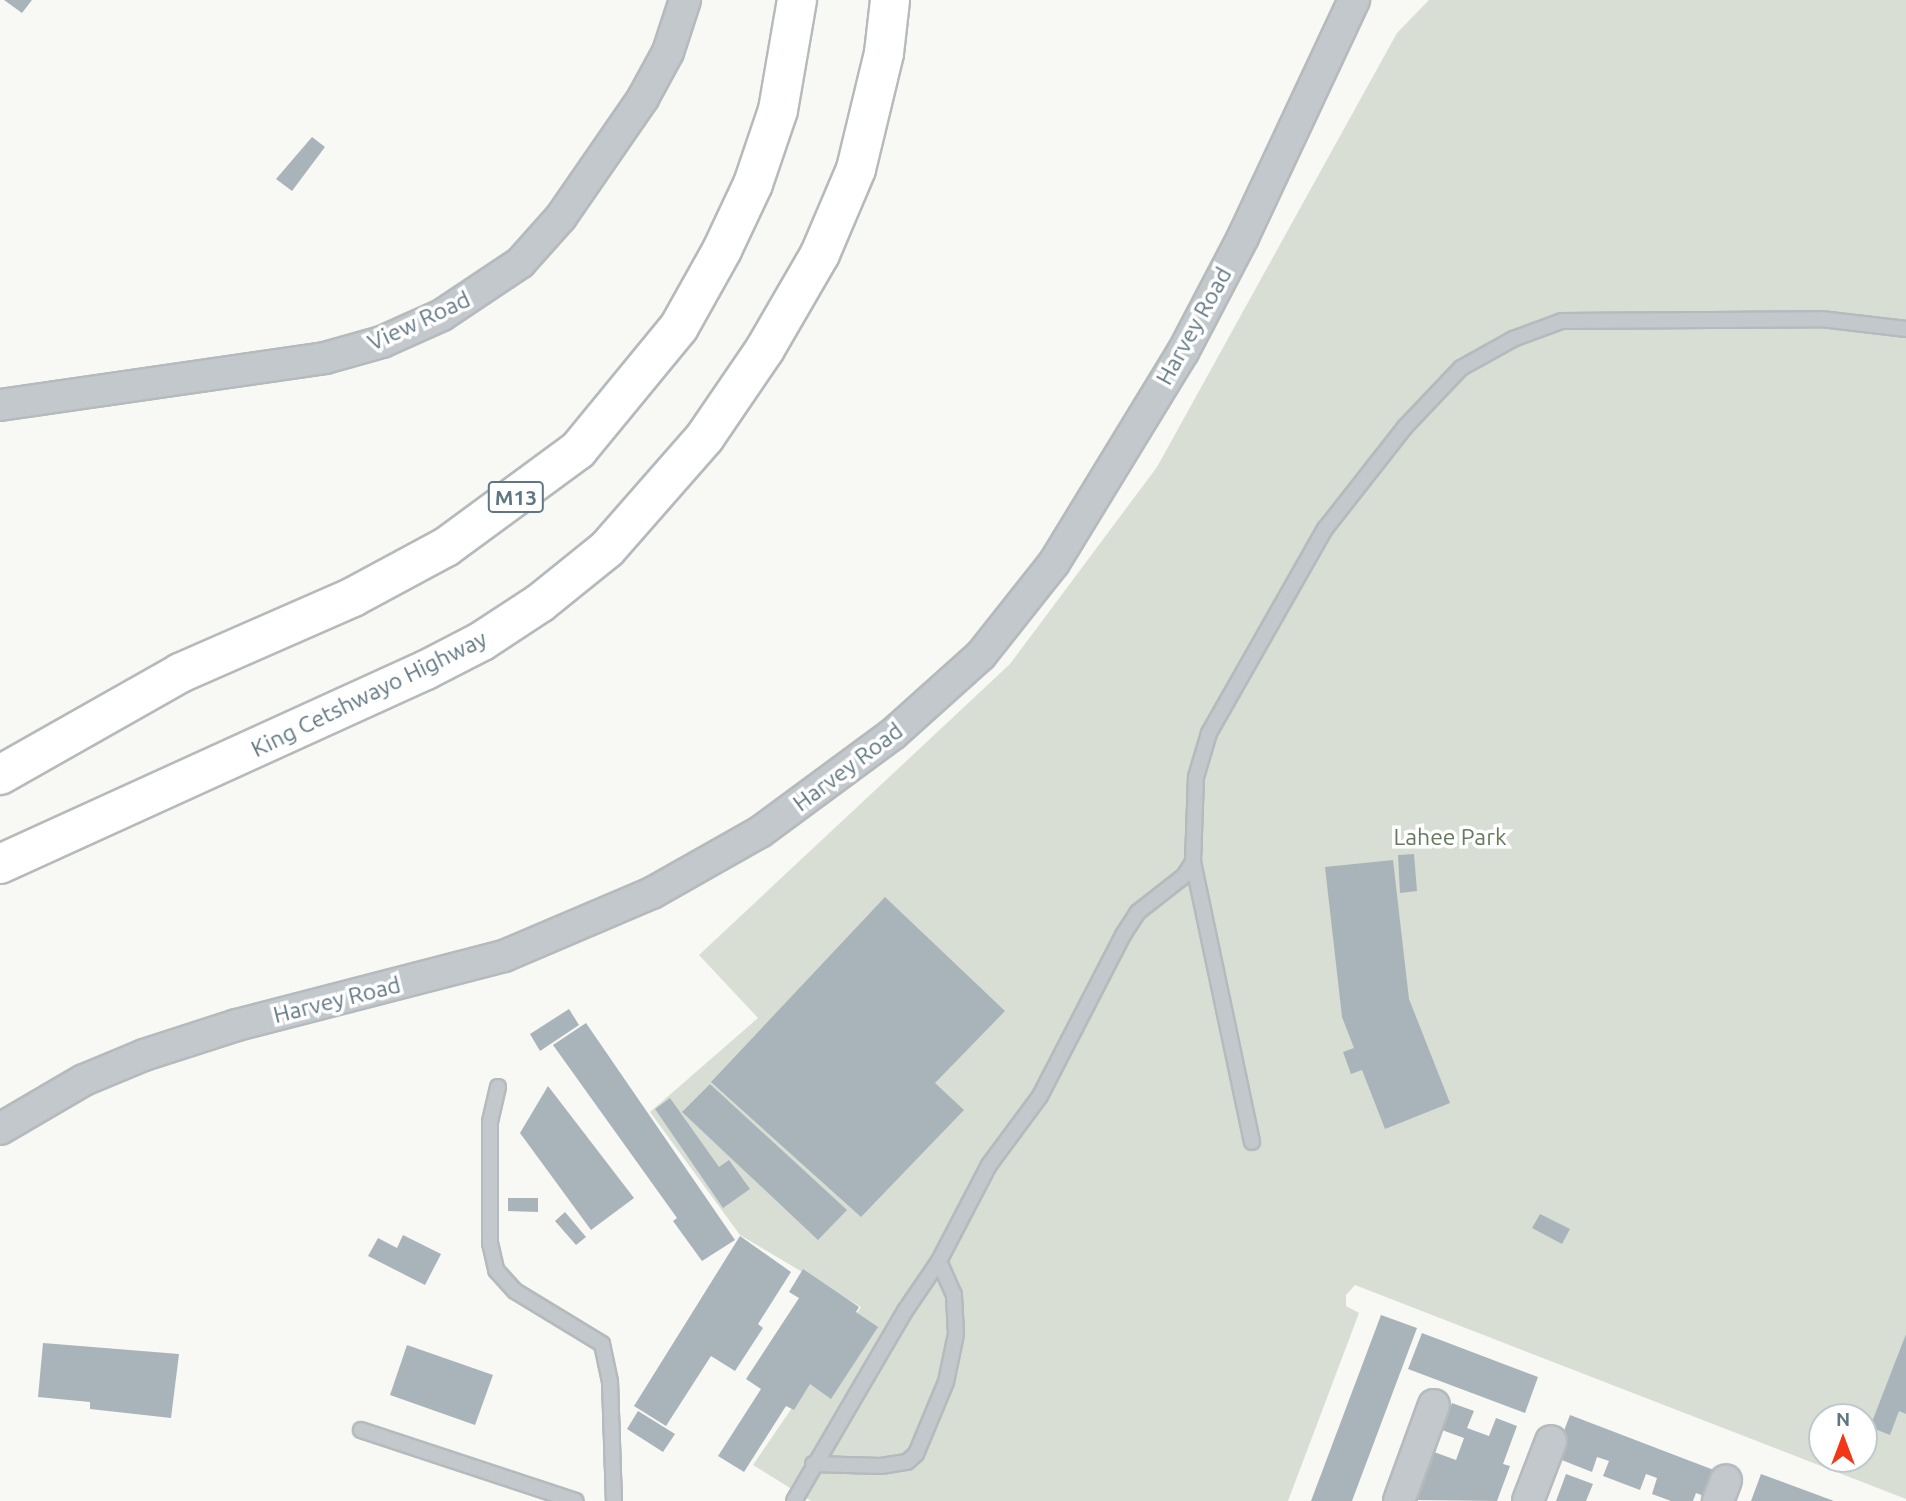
<!DOCTYPE html>
<html>
<head>
<meta charset="utf-8">
<style>
  body { margin:0 }
  #map { position:relative; width:1906px; height:1501px; overflow:hidden; background:#f8f8f4; font-family:Ubuntu,sans-serif }
  div>[style] { position:absolute }
  .green>* { inset:0; background:#d8ded3 }
  .building>* { inset:0; background:#a9b4ba }
  .roads { filter:drop-shadow(2px 0 #b5babd) drop-shadow(-2px 0 #b5babd) drop-shadow(0 2px #b5babd) drop-shadow(0 -2px #b5babd) }
  .service>* { height:14px; margin:-7px; padding:0 7px; transform-origin:7px; border-radius:7px; background:#c2c8cb }
  .minor>* { height:30px; margin:-15px; padding:0 15px; transform-origin:15px; border-radius:15px; background:#c2c8cb }
  .motorway>* { height:38px; margin:-19px; padding:0 19px; transform-origin:19px; border-radius:19px; background:#fff }
  span { translate:-50% -50%; white-space:nowrap; text-align:center; line-height:1.15; -webkit-text-stroke:7px #fff; paint-order:stroke }
  .shield-label span { padding:2px 5px; background:#fff; border:2px solid; border-radius:5px; -webkit-text-stroke-width:0 }
  .shield-label { font-size:21px; color:#607783; font-weight:700 }
  .street-label { font-size:23px; color:#607783 }
  .park-label { font-size:23px; color:#677a5f }
  .north { position:absolute; left:1808px; top:1403px; width:70px; height:70px; box-sizing:border-box; background:#fff; border:2px solid #bfc9cd; border-radius:50%; rotate:0deg; font-size:19px; font-weight:700; line-height:28px; text-align:center; color:#607783 }
  .north::after { content:''; display:block; margin:auto; width:24px; height:32px; background:#f43618; clip-path:polygon(50% 0,100% 100%,50% 72%,0 100%) }
</style>
</head>
<body>
<div id="map">
  <div class="green">
    <div style="clip-path:polygon(evenodd,1429px 0,1906px 0,1906px 1499px,1355px 1285px,1346px 1295px,1346px 1306px,1359px 1313px,1288px 1501px,811px 1501px,753px 1465px,861px 1307px,740px 1235px,650px 1112px,758px 1018px,699px 955px,1010px 664px,1157px 467px,1397px 33px,1429px 0,1822px 1417px,1864px 1417px,1864px 1459px,1822px 1459px,1822px 1417px)"></div>
  </div>
  <div class="building">
    <div style="clip-path:polygon(4px 0,32px 0,22px 13px)"></div>
    <div style="clip-path:polygon(312px 137px,325px 147px,292px 191px,276px 179px)"></div>
    <div style="clip-path:polygon(1414px 854px,1417px 891px,1400px 893px,1398px 855px)"></div>
    <div style="clip-path:polygon(1393px 860px,1409px 999px,1450px 1103px,1385px 1129px,1362px 1070px,1351px 1074px,1343px 1052px,1354px 1048px,1342px 1017px,1325px 867px)"></div>
    <div style="clip-path:polygon(885px 897px,1005px 1011px,935px 1083px,964px 1110px,861px 1217px,711px 1082px)"></div>
    <div style="clip-path:polygon(569px 1009px,579px 1025px,540px 1051px,530px 1034px)"></div>
    <div style="clip-path:polygon(586px 1023px,735px 1240px,702px 1261px,673px 1221px,677px 1218px,553px 1045px)"></div>
    <div style="clip-path:polygon(710px 1084px,847px 1210px,818px 1240px,682px 1112px)"></div>
    <div style="clip-path:polygon(548px 1086px,634px 1198px,591px 1230px,520px 1133px)"></div>
    <div style="clip-path:polygon(670px 1098px,719px 1167px,729px 1160px,750px 1189px,723px 1208px,655px 1109px)"></div>
    <div style="clip-path:polygon(508px 1198px,538px 1198px,538px 1212px,508px 1211px)"></div>
    <div style="clip-path:polygon(565px 1212px,586px 1237px,576px 1245px,555px 1221px)"></div>
    <div style="clip-path:polygon(1540px 1214px,1570px 1229px,1562px 1244px,1532px 1228px)"></div>
    <div style="clip-path:polygon(403px 1235px,441px 1254px,425px 1285px,368px 1256px,378px 1238px,397px 1248px)"></div>
    <div style="clip-path:polygon(740px 1236px,791px 1272px,758px 1324px,763px 1328px,735px 1371px,711px 1356px,666px 1426px,634px 1406px)"></div>
    <div style="clip-path:polygon(803px 1269px,859px 1307px,856px 1312px,878px 1327px,831px 1399px,810px 1384px,794px 1410px,786px 1406px,744px 1472px,718px 1456px,761px 1389px,746px 1379px,799px 1298px,789px 1292px)"></div>
    <div style="clip-path:polygon(1381px 1315px,1417px 1328px,1352px 1501px,1311px 1501px)"></div>
    <div style="clip-path:polygon(1422px 1333px,1538px 1377px,1525px 1413px,1408px 1369px)"></div>
    <div style="clip-path:polygon(1906px 1334px,1906px 1414px,1899px 1411px,1890px 1435px,1870px 1427px)"></div>
    <div style="clip-path:polygon(43px 1343px,179px 1354px,171px 1418px,90px 1409px,90px 1402px,38px 1397px)"></div>
    <div style="clip-path:polygon(407px 1345px,493px 1375px,475px 1425px,390px 1395px)"></div>
    <div style="clip-path:polygon(1452px 1403px,1474px 1411px,1467px 1428px,1489px 1436px,1496px 1418px,1517px 1426px,1503px 1464px,1510px 1466px,1497px 1501px,1416px 1500px,1434px 1452px,1456px 1460px,1464px 1438px,1442px 1430px)"></div>
    <div style="clip-path:polygon(638px 1411px,675px 1434px,663px 1452px,627px 1429px)"></div>
    <div style="clip-path:polygon(1570px 1415px,1719px 1472px,1709px 1498px,1696px 1493px,1693px 1501px,1671px 1501px,1652px 1494px,1657px 1478px,1646px 1474px,1640px 1490px,1603px 1476px,1609px 1461px,1597px 1457px,1592px 1472px,1554px 1457px)"></div>
    <div style="clip-path:polygon(1566px 1474px,1593px 1484px,1586px 1501px,1556px 1501px)"></div>
    <div style="clip-path:polygon(1761px 1474px,1834px 1501px,1751px 1501px)"></div>
  </div>
  <div class="roads">
    <div class="service">
      <div style="left:1193px;top:862px;width:286px;rotate:78.1deg"></div>
      <div style="left:498px;top:1087px;width:36px;rotate:103deg"></div>
      <div style="left:490px;top:1122px;width:121px;rotate:90deg"></div>
      <div style="left:490px;top:1243px;width:28px;rotate:77deg"></div>
      <div style="left:496px;top:1270px;width:28px;rotate:48deg"></div>
      <div style="left:515px;top:1291px;width:102px;rotate:31.3deg"></div>
      <div style="left:602px;top:1344px;width:39px;rotate:78deg"></div>
      <div style="left:610px;top:1382px;width:119px;rotate:88.1deg"></div>
      <div style="left:361px;top:1430px;width:226px;rotate:18.3deg"></div>
      <div style="left:813px;top:1464px;width:68px;rotate:1.7deg"></div>
      <div style="left:881px;top:1466px;width:26px;rotate:-9deg"></div>
      <div style="left:907px;top:1462px;width:12px;rotate:-42deg"></div>
      <div style="left:916px;top:1454px;width:78px;rotate:-67.4deg"></div>
      <div style="left:946px;top:1382px;width:49px;rotate:-78.2deg"></div>
      <div style="left:956px;top:1334px;width:39px;rotate:-93deg"></div>
      <div style="left:954px;top:1295px;width:37px;rotate:-114deg"></div>
      <div style="left:794px;top:1501px;width:220px;rotate:-59.7deg"></div>
      <div style="left:905px;top:1311px;width:60px;rotate:-55.8deg"></div>
      <div style="left:939px;top:1261px;width:108px;rotate:-62.5deg"></div>
      <div style="left:989px;top:1165px;width:86px;rotate:-53.5deg"></div>
      <div style="left:1040px;top:1096px;width:181px;rotate:-62.7deg"></div>
      <div style="left:1123px;top:935px;width:27px;rotate:-57deg"></div>
      <div style="left:1138px;top:912px;width:58px;rotate:-38deg"></div>
      <div style="left:1184px;top:876px;width:17px;rotate:-57deg"></div>
      <div style="left:1193px;top:862px;width:85px;rotate:-88deg"></div>
      <div style="left:1196px;top:777px;width:46px;rotate:-73.5deg"></div>
      <div style="left:1209px;top:733px;width:235px;rotate:-60.4deg"></div>
      <div style="left:1325px;top:529px;width:130px;rotate:-51.9deg"></div>
      <div style="left:1405px;top:427px;width:81px;rotate:-46.5deg"></div>
      <div style="left:1461px;top:368px;width:60px;rotate:-29.1deg"></div>
      <div style="left:1513px;top:339px;width:52px;rotate:-20.2deg"></div>
      <div style="left:1562px;top:321px;width:259px;rotate:-0.4deg"></div>
      <div style="left:1821px;top:319px;width:86px;rotate:6.7deg"></div>
    </div>
    <div class="minor">
      <div style="left:0;top:405px;width:328px;rotate:-8.2deg"></div>
      <div style="left:325px;top:358px;width:59px;rotate:-15.7deg"></div>
      <div style="left:382px;top:342px;width:66px;rotate:-24.2deg"></div>
      <div style="left:442px;top:315px;width:94px;rotate:-33.7deg"></div>
      <div style="left:520px;top:263px;width:62px;rotate:-48.3deg"></div>
      <div style="left:561px;top:217px;width:145px;rotate:-55.4deg"></div>
      <div style="left:643px;top:98px;width:52px;rotate:-61.5deg"></div>
      <div style="left:668px;top:52px;width:55px;rotate:-71.9deg"></div>
      <div style="left:0;top:1129px;width:97px;rotate:-30.3deg"></div>
      <div style="left:84px;top:1080px;width:65px;rotate:-22.6deg"></div>
      <div style="left:144px;top:1055px;width:98px;rotate:-17.9deg"></div>
      <div style="left:237px;top:1025px;width:276px;rotate:-14.5deg"></div>
      <div style="left:504px;top:956px;width:161px;rotate:-23.1deg"></div>
      <div style="left:652px;top:893px;width:124px;rotate:-29.5deg"></div>
      <div style="left:760px;top:832px;width:165px;rotate:-36.4deg"></div>
      <div style="left:893px;top:734px;width:118px;rotate:-41.9deg"></div>
      <div style="left:981px;top:655px;width:117px;rotate:-51.6deg"></div>
      <div style="left:1054px;top:563px;width:247px;rotate:-58.6deg"></div>
      <div style="left:1183px;top:352px;width:130px;rotate:-62.4deg"></div>
      <div style="left:1243px;top:237px;width:262px;rotate:-64.9deg"></div>
      <div style="left:1399px;top:1501px;width:102px;rotate:-70deg"></div>
      <div style="left:1528px;top:1501px;width:64px;rotate:-69deg"></div>
      <div style="left:1718px;top:1501px;width:22px;rotate:-69deg"></div>
    </div>
    <div class="motorway">
      <div style="left:0;top:775px;width:207px;rotate:-29.5deg"></div>
      <div style="left:180px;top:673px;width:189px;rotate:-23.7deg"></div>
      <div style="left:353px;top:597px;width:106px;rotate:-28.3deg"></div>
      <div style="left:446px;top:547px;width:164px;rotate:-36.3deg"></div>
      <div style="left:578px;top:450px;width:159px;rotate:-50.6deg"></div>
      <div style="left:679px;top:327px;width:88px;rotate:-60.8deg"></div>
      <div style="left:722px;top:250px;width:73px;rotate:-64.8deg"></div>
      <div style="left:753px;top:184px;width:78px;rotate:-71.3deg"></div>
      <div style="left:778px;top:110px;width:112px;rotate:-80.2deg"></div>
      <div style="left:0;top:864px;width:468px;rotate:-24.5deg"></div>
      <div style="left:426px;top:670px;width:63px;rotate:-27.4deg"></div>
      <div style="left:482px;top:641px;width:69px;rotate:-33.2deg"></div>
      <div style="left:540px;top:603px;width:86px;rotate:-38.9deg"></div>
      <div style="left:607px;top:549px;width:149px;rotate:-48.8deg"></div>
      <div style="left:705px;top:437px;width:107px;rotate:-55.7deg"></div>
      <div style="left:765px;top:349px;width:110px;rotate:-59.9deg"></div>
      <div style="left:820px;top:254px;width:92px;rotate:-67deg"></div>
      <div style="left:856px;top:169px;width:119px;rotate:-76.4deg"></div>
      <div style="left:884px;top:53px;width:53px;rotate:-83.5deg"></div>
    </div>
  </div>
  <div class="shield-label">
    <span style="left:516px;top:497px">M13</span>
  </div>
  <div class="street-label">
    <span style="left:419px;top:321px;rotate:-25deg">View Road</span>
    <span style="left:1194px;top:326px;rotate:-61deg">Harvey Road</span>
    <span style="left:369px;top:694px;rotate:-26deg">King Cetshwayo Highway</span>
    <span style="left:848px;top:767px;rotate:-37deg">Harvey Road</span>
    <span style="left:337px;top:1000px;rotate:-14deg">Harvey Road</span>
  </div>
  <div class="park-label">
    <span style="left:1450px;top:837px">Lahee Park</span>
  </div>
  <div class="north">N</div>
</div>
</body>
</html>
